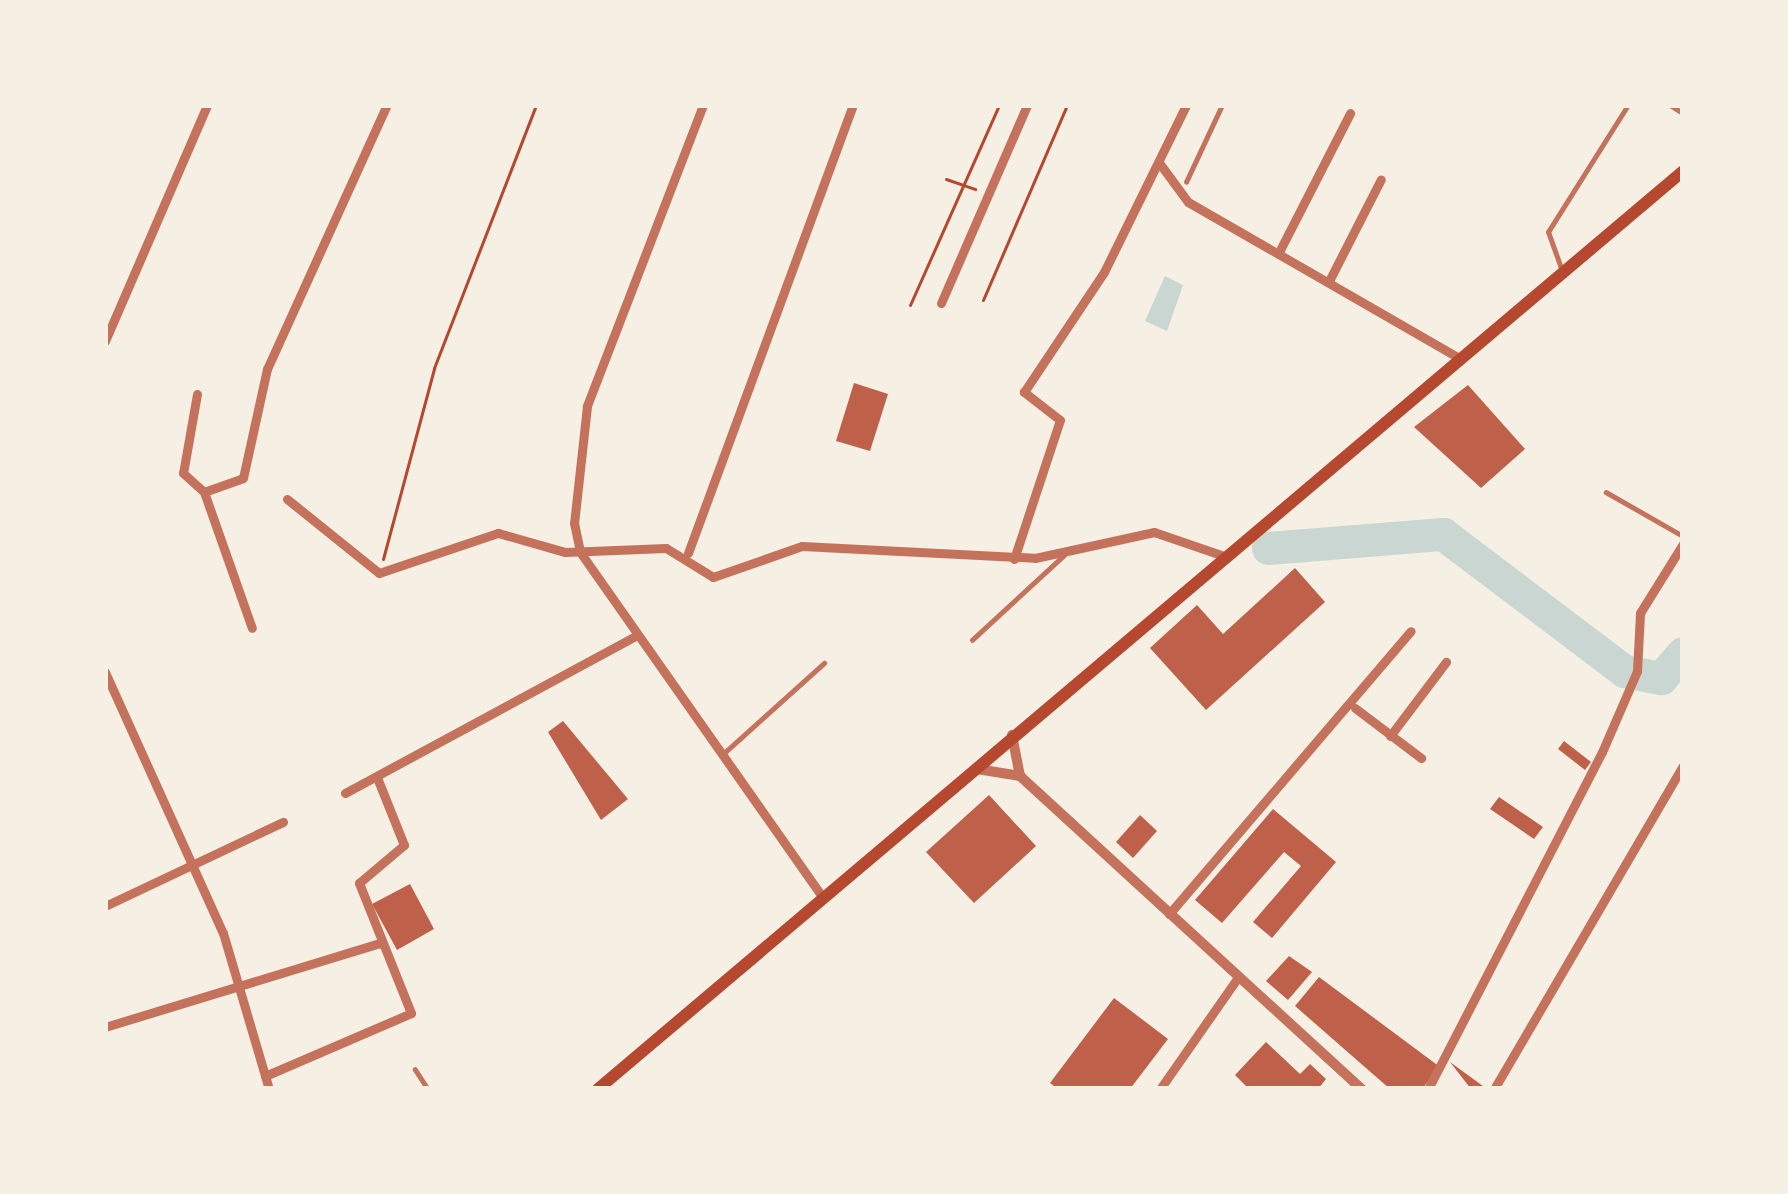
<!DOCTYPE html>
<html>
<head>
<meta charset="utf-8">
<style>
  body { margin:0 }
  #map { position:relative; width:1788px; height:1194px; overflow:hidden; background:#f6efe4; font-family:"Libre Baskerville",serif }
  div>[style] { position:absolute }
  .water>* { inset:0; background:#c9d6d2 }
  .river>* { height:33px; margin:-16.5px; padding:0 16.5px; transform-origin:16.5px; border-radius:16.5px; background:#c9d6d2 }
  .building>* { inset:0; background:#bf614a }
  .path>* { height:3px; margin:-1.5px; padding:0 1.5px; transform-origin:1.5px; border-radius:1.5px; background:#b5482f }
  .service>* { height:4.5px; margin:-2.25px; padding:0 2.25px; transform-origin:2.25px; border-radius:2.25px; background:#c5725c }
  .minor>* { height:9px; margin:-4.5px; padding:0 4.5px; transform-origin:4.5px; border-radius:4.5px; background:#c5725c }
  .tertiary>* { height:10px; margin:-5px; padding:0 5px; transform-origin:5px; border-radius:5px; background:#c5725c }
  .secondary>* { height:12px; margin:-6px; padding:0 6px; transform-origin:6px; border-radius:6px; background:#b5482f }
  span { translate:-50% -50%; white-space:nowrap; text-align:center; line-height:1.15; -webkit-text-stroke:12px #f6efe4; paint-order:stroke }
  .frame { position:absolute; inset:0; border:108px solid #f6efe4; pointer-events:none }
</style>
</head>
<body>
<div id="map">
  <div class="water">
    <div style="clip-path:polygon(1165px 276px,1183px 285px,1167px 331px,1145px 321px)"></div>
  </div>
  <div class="river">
    <div style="left:1268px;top:548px;width:176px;rotate:-4.6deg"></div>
    <div style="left:1443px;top:534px;width:227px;rotate:37.1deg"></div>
    <div style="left:1624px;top:671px;width:38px;rotate:11deg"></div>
    <div style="left:1661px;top:678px;width:33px;rotate:-49deg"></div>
  </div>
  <div class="building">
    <div style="clip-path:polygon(854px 383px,888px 394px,870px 451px,836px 441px)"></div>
    <div style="clip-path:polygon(1468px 385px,1525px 449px,1481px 488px,1414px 427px)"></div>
    <div style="clip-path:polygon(1295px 568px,1325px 602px,1206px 710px,1150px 648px,1197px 605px,1223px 634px)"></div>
    <div style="clip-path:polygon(563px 721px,628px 799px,601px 820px,548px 732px)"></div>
    <div style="clip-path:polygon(1564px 741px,1591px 762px,1585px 770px,1558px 749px)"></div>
    <div style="clip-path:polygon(989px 795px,1036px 846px,974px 903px,926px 852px)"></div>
    <div style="clip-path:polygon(1499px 797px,1543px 827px,1534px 839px,1490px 809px)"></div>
    <div style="clip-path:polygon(1273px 809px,1336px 862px,1272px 938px,1253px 922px,1301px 866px,1284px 852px,1222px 923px,1195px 900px)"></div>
    <div style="clip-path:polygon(1140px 815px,1157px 831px,1133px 858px,1116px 842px)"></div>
    <div style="clip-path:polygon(410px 884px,434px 929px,397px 950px,372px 904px)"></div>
    <div style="clip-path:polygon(1289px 956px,1312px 972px,1288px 1000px,1266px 981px)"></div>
    <div style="clip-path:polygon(1319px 977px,1440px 1067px,1422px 1089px,1390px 1089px,1295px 1006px)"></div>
    <div style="clip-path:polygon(1114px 998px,1168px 1039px,1130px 1089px,1058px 1089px,1050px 1083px)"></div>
    <div style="clip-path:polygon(1266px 1042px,1300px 1074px,1310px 1064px,1326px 1079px,1318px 1089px,1249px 1089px,1235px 1075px)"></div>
    <div style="clip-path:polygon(1450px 1062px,1487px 1089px,1471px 1089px)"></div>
  </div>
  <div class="path">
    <div style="left:946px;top:179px;width:31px;rotate:19deg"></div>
    <div style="left:983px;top:300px;width:212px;rotate:-66.7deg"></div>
    <div style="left:910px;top:305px;width:219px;rotate:-66deg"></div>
    <div style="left:383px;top:559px;width:198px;rotate:-75deg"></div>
    <div style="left:434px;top:368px;width:282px;rotate:-68.8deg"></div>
  </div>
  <div class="service">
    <div style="left:1670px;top:105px;width:15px;rotate:32deg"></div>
    <div style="left:1186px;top:182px;width:85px;rotate:-64.9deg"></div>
    <div style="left:1562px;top:271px;width:41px;rotate:-109.7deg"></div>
    <div style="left:1548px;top:232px;width:150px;rotate:-57.8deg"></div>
    <div style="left:1606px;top:492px;width:89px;rotate:29.7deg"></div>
    <div style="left:972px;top:640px;width:125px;rotate:-42.7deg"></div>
    <div style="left:723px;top:754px;width:136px;rotate:-42deg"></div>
    <div style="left:415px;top:1069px;width:24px;rotate:57deg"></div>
  </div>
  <div class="minor">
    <div style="left:703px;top:105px;width:323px;rotate:111.1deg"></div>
    <div style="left:587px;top:406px;width:118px;rotate:96.3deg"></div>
    <div style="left:574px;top:523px;width:30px;rotate:78deg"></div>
    <div style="left:580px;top:552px;width:423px;rotate:54.9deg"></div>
    <div style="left:1160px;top:164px;width:47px;rotate:53.6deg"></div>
    <div style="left:1188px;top:202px;width:311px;rotate:29.9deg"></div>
    <div style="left:1279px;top:252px;width:156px;rotate:-62.9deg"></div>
    <div style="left:1329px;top:281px;width:114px;rotate:-63deg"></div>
    <div style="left:941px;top:303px;width:216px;rotate:-66.5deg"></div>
    <div style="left:105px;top:341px;width:257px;rotate:-66.6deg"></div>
    <div style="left:197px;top:394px;width:80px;rotate:100deg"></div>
    <div style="left:183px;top:473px;width:28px;rotate:42deg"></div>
    <div style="left:204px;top:492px;width:41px;rotate:-19.7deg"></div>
    <div style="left:243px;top:478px;width:112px;rotate:-77.6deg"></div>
    <div style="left:267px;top:369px;width:290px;rotate:-65.6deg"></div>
    <div style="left:204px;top:492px;width:144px;rotate:70.6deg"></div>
    <div style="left:287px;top:499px;width:118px;rotate:38.8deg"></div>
    <div style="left:379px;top:573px;width:126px;rotate:-18.6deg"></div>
    <div style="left:498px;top:533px;width:70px;rotate:15.8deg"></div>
    <div style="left:565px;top:552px;width:101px;rotate:-2.3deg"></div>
    <div style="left:666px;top:548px;width:55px;rotate:31.7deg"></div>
    <div style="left:713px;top:577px;width:94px;rotate:-19.2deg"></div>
    <div style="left:802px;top:546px;width:233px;rotate:2.9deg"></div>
    <div style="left:1035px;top:558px;width:122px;rotate:-12.3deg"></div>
    <div style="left:1154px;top:532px;width:71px;rotate:18.9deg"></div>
    <div style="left:688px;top:553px;width:477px;rotate:-69.8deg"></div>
    <div style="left:1014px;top:559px;width:146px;rotate:-71.7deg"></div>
    <div style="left:1060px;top:420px;width:46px;rotate:-142.1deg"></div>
    <div style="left:1024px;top:392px;width:144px;rotate:-56.3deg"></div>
    <div style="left:1104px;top:272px;width:186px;rotate:-63.8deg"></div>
    <div style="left:105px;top:672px;width:286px;rotate:65.7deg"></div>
    <div style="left:223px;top:933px;width:163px;rotate:73.6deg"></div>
    <div style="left:1355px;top:708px;width:83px;rotate:37.1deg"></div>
    <div style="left:1390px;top:736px;width:93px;rotate:-52.9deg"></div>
    <div style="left:345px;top:793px;width:332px;rotate:-28.4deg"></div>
    <div style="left:105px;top:906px;width:197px;rotate:-25.3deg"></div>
    <div style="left:1169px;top:914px;width:372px;rotate:-49.5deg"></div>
    <div style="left:105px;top:1027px;width:287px;rotate:-17deg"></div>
    <div style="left:265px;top:1076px;width:159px;rotate:-23.3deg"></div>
    <div style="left:411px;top:1013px;width:140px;rotate:-111.8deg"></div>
    <div style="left:359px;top:883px;width:59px;rotate:-40.2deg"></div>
    <div style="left:404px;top:845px;width:70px;rotate:-111.8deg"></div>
    <div style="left:1160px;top:1089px;width:136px;rotate:-55.1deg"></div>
    <div style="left:1428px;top:1089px;width:379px;rotate:-62.7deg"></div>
    <div style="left:1602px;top:752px;width:88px;rotate:-66.6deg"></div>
    <div style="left:1637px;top:671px;width:58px;rotate:-87deg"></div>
    <div style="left:1640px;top:613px;width:81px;rotate:-58.1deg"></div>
    <div style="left:1494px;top:1089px;width:374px;rotate:-59.7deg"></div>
  </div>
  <div class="tertiary">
    <div style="left:1012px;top:735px;width:42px;rotate:79deg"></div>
    <div style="left:1020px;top:776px;width:463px;rotate:42.5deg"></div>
    <div style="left:977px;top:769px;width:44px;rotate:9.2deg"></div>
  </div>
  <div class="secondary">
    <div style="left:598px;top:1089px;width:1421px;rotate:-40.23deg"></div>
  </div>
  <div class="frame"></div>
</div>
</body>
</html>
